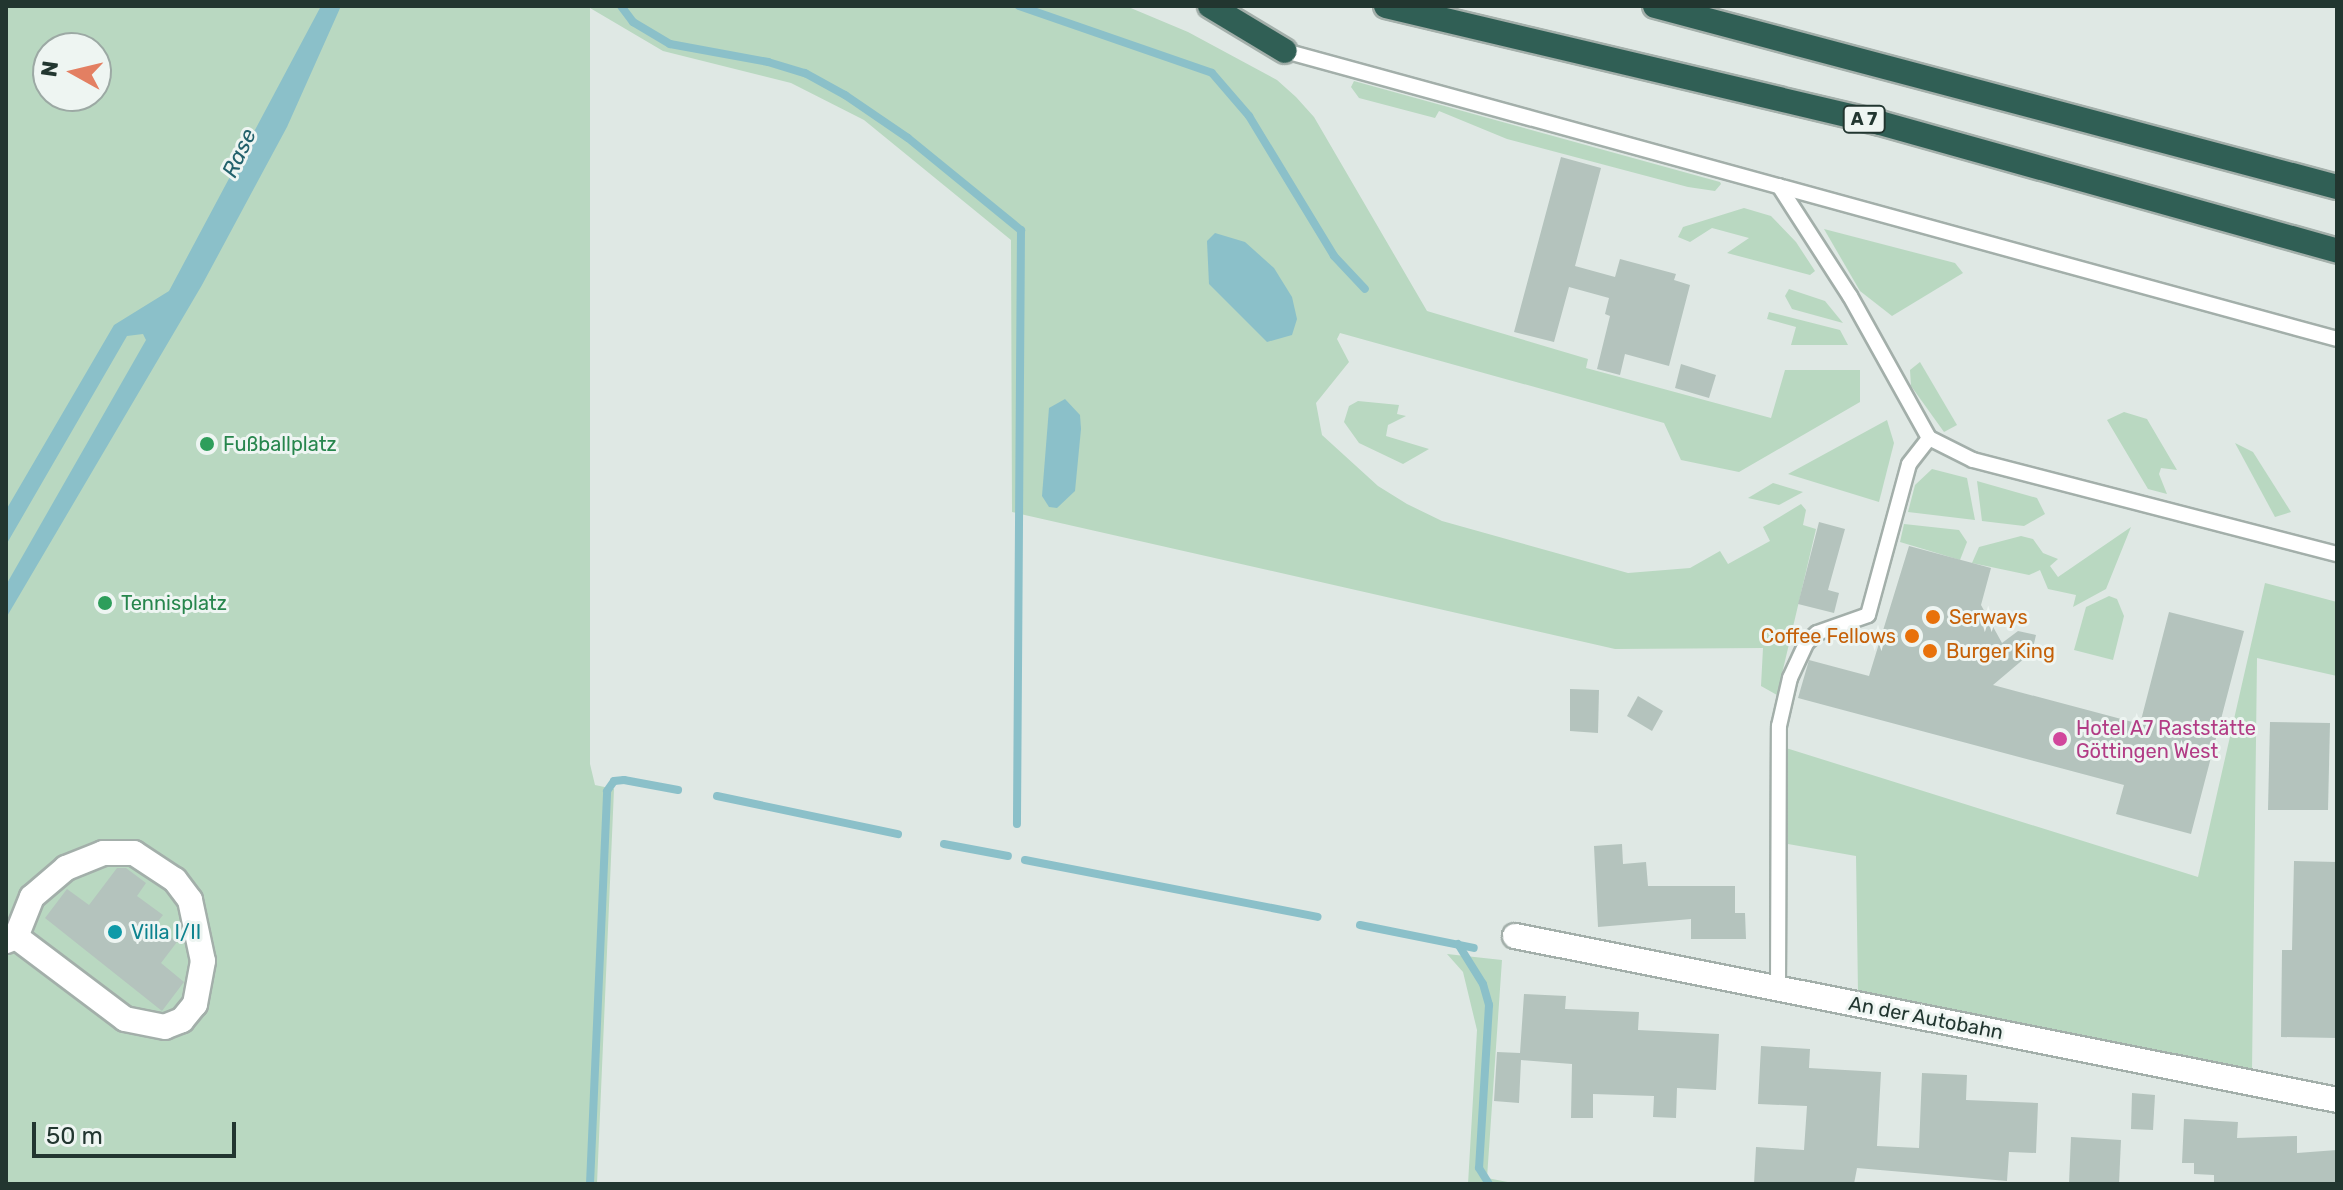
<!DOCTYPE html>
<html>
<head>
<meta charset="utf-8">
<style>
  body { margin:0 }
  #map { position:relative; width:2343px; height:1190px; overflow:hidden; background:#dfe8e4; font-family:Rubik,sans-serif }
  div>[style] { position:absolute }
  .green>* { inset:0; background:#b9d8c1 }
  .water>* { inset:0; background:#8bc0c9 }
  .stream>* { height:8px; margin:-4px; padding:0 4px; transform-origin:4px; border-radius:4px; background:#8bc0c9 }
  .building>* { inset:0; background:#b4c3bd }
  .roads { filter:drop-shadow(2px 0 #a3afaa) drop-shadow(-2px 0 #a3afaa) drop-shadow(0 2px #a3afaa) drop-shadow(0 -2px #a3afaa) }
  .lane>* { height:14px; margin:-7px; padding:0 7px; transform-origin:7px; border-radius:7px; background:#fff }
  .street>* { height:24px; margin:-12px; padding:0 12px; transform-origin:12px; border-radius:12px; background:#fff }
  .highway>* { height:24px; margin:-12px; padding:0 12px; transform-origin:12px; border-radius:12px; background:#305f55 }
  .dots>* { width:22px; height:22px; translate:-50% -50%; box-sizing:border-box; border:4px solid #eef5f2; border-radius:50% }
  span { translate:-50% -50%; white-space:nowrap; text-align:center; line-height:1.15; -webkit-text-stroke:6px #eef5f2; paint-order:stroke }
  .shield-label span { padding:2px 6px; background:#eef5f2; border:2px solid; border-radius:6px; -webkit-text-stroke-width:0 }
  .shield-label { font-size:18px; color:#223630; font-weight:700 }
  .leisure-label { font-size:20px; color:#27864d }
  .left { translate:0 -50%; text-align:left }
  .food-label { font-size:20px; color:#c56008 }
  .right { translate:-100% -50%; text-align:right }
  .hotel-label { font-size:20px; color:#b23c85 }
  .culture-label { font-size:20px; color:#0d838f }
  .street-label { font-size:20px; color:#223630 }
  .water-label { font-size:22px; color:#22616c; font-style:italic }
  .frame { position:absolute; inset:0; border:8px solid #223630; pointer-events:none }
  .north { position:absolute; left:32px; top:32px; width:80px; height:80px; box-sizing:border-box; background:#eef5f2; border:2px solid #9ca9a4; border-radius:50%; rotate:278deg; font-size:22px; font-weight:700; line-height:32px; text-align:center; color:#223630 }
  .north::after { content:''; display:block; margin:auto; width:28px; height:36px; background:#e37f62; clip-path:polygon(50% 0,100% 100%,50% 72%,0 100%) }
  .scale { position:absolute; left:32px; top:1122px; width:204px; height:36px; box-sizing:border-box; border:4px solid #223630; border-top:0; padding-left:10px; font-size:24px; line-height:28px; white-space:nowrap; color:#223630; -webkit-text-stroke:6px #eef5f2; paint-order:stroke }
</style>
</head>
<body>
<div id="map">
  <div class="green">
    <div style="clip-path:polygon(evenodd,6px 6px,1126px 6px,1188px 32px,1277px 80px,1296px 97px,1314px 117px,1427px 311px,1588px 359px,1586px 368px,1771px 418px,1785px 370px,1860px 370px,1860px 402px,1739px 472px,1681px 460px,1664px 423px,1340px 333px,1337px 339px,1349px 362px,1316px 403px,1322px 435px,1378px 486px,1407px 504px,1442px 521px,1628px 573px,1690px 568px,1720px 551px,1728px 564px,1770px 541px,1763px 527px,1801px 504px,1806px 510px,1803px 525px,1816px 529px,1777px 695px,1761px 686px,1763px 648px,1615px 649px,1012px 512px,1011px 240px,864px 120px,791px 83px,663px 51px,590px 8px,590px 764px,595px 785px,614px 789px,597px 1184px,6px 1184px,6px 6px,48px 48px,96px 48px,96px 96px,48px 96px,48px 48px)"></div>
    <div style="clip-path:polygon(1354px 81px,1720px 182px,1721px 184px,1715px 191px,1688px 187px,1507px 139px,1439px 111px,1435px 118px,1359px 98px,1351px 87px)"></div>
    <div style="clip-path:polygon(1744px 208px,1771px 216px,1796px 242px,1815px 271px,1810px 275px,1727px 253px,1749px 238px,1712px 228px,1690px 242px,1678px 237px,1683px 227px)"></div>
    <div style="clip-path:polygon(1824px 229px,1955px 263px,1963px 273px,1892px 316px,1860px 291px)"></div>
    <div style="clip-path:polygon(1789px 289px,1825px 301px,1843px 323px,1792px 309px,1785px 296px)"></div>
    <div style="clip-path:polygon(1769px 312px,1840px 330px,1848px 345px,1791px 345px,1796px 327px,1767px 319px)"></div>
    <div style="clip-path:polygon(1920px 362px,1957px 425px,1944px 432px,1911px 386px,1910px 370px)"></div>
    <div style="clip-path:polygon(1358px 401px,1399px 405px,1397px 414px,1406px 416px,1388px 425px,1386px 436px,1429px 449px,1403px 464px,1359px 443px,1344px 422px,1349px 406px)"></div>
    <div style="clip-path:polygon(2124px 412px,2147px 419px,2177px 470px,2161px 468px,2159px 474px,2167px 494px,2148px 489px,2107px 420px)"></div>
    <div style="clip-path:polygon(1887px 420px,1894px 443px,1879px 502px,1788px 474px)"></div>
    <div style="clip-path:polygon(2235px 443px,2253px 452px,2291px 512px,2275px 517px)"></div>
    <div style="clip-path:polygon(1932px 469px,1967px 478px,1975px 520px,1908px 512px,1915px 485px)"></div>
    <div style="clip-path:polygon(1977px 481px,2037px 498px,2045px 514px,2024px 526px,1982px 521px)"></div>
    <div style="clip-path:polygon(1773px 483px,1803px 492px,1779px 505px,1748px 498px)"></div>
    <div style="clip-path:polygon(1904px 524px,1959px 530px,1967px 542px,1960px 560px,1900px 542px)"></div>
    <div style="clip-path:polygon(2131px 527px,2106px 589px,2073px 607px,2076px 595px,2048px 589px,2040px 570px,2029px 575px,1972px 563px,1979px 547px,2021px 536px,2033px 539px,2043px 553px,2058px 559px,2050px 566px,2058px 577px)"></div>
    <div style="clip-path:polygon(2265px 583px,2337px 602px,2337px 676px,2257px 658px,2252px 1071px,1858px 993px,1856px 856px,1788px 844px,1786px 748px,2198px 877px)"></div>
    <div style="clip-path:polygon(2109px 596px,2117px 599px,2124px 616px,2113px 660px,2074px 650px,2086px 607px)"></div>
    <div style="clip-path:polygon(1447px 954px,1502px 960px,1487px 1178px,1518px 1184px,1468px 1184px,1477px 1030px,1463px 972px)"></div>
  </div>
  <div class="water">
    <div style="clip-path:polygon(321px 6px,341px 6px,287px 127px,202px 285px,6px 618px,6px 585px,146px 340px,143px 334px,127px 336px,6px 545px,6px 510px,114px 325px,169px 291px)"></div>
    <div style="clip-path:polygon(1215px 233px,1245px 242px,1274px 268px,1292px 297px,1297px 319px,1292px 335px,1267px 342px,1209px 284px,1207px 241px)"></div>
    <div style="clip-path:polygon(1065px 399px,1080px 415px,1081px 429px,1075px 491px,1057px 508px,1049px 507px,1042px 496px,1049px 408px)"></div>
  </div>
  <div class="stream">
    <div style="left:621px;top:6px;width:20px;rotate:53deg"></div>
    <div style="left:633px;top:22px;width:43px;rotate:30.7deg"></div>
    <div style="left:670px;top:44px;width:100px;rotate:10.4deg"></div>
    <div style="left:768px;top:62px;width:39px;rotate:17deg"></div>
    <div style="left:805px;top:73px;width:46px;rotate:28.8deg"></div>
    <div style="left:845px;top:95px;width:76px;rotate:34.3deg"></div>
    <div style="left:908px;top:138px;width:146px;rotate:39.2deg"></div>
    <div style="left:1021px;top:230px;width:594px;rotate:90.39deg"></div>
    <div style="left:1019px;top:6px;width:204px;rotate:19.1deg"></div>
    <div style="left:1212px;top:73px;width:57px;rotate:49.3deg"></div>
    <div style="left:1249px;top:116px;width:164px;rotate:58.7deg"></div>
    <div style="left:1334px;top:256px;width:45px;rotate:46.8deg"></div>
    <div style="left:717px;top:796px;width:185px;rotate:11.9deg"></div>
    <div style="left:944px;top:844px;width:65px;rotate:10.6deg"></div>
    <div style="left:1025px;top:860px;width:298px;rotate:11deg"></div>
    <div style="left:1360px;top:925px;width:116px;rotate:11.4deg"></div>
    <div style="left:1458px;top:944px;width:47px;rotate:58deg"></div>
    <div style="left:1483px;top:984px;width:22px;rotate:74deg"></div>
    <div style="left:1489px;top:1005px;width:163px;rotate:93.5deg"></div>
    <div style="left:1479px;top:1168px;width:19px;rotate:58deg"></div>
    <div style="left:590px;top:1184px;width:393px;rotate:-87.5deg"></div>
    <div style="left:607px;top:791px;width:12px;rotate:-55deg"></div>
    <div style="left:614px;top:781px;width:10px;rotate:-6deg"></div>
    <div style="left:624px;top:780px;width:55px;rotate:10.5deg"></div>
  </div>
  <div class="building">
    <div style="clip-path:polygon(1561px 157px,1601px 168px,1575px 266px,1615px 277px,1620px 259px,1676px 274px,1674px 280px,1690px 285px,1669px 366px,1625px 354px,1620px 375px,1597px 369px,1610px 316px,1605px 314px,1609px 298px,1569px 287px,1554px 342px,1514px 332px)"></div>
    <div style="clip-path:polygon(1681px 364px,1716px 375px,1709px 398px,1675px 388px)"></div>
    <div style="clip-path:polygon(1819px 522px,1845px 529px,1828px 590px,1839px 593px,1834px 613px,1798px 604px)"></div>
    <div style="clip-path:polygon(1909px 546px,1991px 568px,1981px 605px,2002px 643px,2018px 631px,2036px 635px,2032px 652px,1993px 685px,2140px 724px,2169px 612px,2244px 631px,2191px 834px,2116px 814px,2124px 785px,1798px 698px,1809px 660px,1869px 676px)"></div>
    <div style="clip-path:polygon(1570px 689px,1599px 690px,1598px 733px,1570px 731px)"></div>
    <div style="clip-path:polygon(1638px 696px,1663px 711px,1652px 731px,1627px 716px)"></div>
    <div style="clip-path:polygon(2270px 722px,2330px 723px,2328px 810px,2268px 810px)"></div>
    <div style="clip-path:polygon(1622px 844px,1623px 864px,1646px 862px,1648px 886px,1735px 886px,1735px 913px,1745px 913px,1746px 939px,1691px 939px,1691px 919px,1598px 927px,1594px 846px)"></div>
    <div style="clip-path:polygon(2294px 861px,2337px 862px,2337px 1038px,2281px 1037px,2282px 950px,2292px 950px)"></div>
    <div style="clip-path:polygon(117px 868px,126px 868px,146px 883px,137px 896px,163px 915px,155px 925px,177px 942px,161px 963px,184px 982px,162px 1011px,45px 918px,67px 889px,89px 905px)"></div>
    <div style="clip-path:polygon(1524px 994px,1566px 996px,1565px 1009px,1639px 1012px,1638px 1030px,1719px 1034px,1716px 1090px,1677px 1088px,1676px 1118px,1653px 1117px,1654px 1096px,1593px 1094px,1593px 1118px,1571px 1118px,1572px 1064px,1521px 1060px,1519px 1103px,1494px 1101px,1497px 1052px,1520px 1053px)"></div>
    <div style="clip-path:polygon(1761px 1046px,1810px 1049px,1809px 1068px,1881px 1072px,1877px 1146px,1919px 1148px,1922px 1073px,1967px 1075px,1966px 1100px,2038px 1103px,2036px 1153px,2009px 1152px,2007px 1181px,1857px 1168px,1854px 1184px,1754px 1184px,1756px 1147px,1804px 1150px,1807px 1106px,1758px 1104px)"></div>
    <div style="clip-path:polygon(2132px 1093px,2155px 1095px,2153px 1130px,2131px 1129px)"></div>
    <div style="clip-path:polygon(2184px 1119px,2238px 1122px,2237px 1138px,2297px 1136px,2297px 1153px,2337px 1150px,2337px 1184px,2214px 1184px,2214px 1175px,2194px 1174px,2194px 1163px,2182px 1163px)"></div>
    <div style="clip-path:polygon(2071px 1137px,2121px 1140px,2119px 1184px,2069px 1184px)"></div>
  </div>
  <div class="roads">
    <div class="lane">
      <div style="left:1285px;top:51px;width:1091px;rotate:15.31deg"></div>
      <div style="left:1779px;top:186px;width:131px;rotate:57.2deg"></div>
      <div style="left:1850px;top:296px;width:162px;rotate:60.9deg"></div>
      <div style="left:1929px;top:438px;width:49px;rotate:26.6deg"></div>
      <div style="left:1973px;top:460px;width:376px;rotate:14.5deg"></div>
      <div style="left:1778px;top:989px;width:263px;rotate:-89.8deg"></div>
      <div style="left:1779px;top:726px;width:49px;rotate:-77.1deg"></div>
      <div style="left:1790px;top:678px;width:38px;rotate:-65deg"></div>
      <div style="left:1806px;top:643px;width:15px;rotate:-42deg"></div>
      <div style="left:1817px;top:633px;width:54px;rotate:-19.4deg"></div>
      <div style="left:1868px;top:615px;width:156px;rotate:-74.8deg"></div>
      <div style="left:1909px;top:464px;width:33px;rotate:-52deg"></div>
    </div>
    <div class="street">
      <div style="left:1515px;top:936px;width:838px;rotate:11.28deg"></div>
      <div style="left:6px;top:941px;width:11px;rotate:-22deg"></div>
      <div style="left:16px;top:937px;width:43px;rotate:-68.2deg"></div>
      <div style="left:32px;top:897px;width:45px;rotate:-40.5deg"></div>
      <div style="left:66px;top:868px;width:40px;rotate:-22deg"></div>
      <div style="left:103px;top:853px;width:31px"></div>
      <div style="left:134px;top:853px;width:49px;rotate:33.4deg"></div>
      <div style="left:175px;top:880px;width:25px;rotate:53deg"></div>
      <div style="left:190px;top:900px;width:62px;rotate:78deg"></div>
      <div style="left:203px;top:961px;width:44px;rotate:100.5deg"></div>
      <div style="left:195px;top:1004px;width:21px;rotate:129deg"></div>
      <div style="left:182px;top:1020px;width:18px;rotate:158deg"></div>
      <div style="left:165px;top:1027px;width:41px;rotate:-168.7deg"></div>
      <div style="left:125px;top:1019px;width:136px;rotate:-143deg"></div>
    </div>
    <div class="highway">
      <div style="left:1210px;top:6px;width:87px;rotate:31deg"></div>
      <div style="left:1386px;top:6px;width:508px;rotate:13.32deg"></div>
      <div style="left:1880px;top:123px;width:475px;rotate:15.6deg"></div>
      <div style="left:1655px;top:6px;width:706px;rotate:14.86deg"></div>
    </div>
  </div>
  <div class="dots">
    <div style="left:207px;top:444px;background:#2e9e5b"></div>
    <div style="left:105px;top:603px;background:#2e9e5b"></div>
    <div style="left:1933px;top:617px;background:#e8710a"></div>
    <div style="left:1912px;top:636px;background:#e8710a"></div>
    <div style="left:1930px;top:651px;background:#e8710a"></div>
    <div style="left:2060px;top:739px;background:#d1479c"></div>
    <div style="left:115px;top:932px;background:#0f9aa8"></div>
  </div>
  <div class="shield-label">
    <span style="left:1864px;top:119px">A 7</span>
  </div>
  <div class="leisure-label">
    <span class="left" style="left:223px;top:444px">Fußballplatz</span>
    <span class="left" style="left:121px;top:603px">Tennisplatz</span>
  </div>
  <div class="food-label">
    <span class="left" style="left:1949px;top:617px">Serways</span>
    <span class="right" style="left:1896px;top:636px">Coffee Fellows</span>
    <span class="left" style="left:1946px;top:651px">Burger King</span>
  </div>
  <div class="hotel-label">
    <span class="left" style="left:2076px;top:740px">Hotel A7 Raststätte<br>Göttingen West</span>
  </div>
  <div class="culture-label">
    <span class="left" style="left:131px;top:932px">Villa I/II</span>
  </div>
  <div class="street-label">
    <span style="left:1926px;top:1018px;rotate:11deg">An der Autobahn</span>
  </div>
  <div class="water-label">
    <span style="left:239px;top:153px;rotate:-65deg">Rase</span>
  </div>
  <div class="frame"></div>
  <div class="north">N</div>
  <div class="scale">50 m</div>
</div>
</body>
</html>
